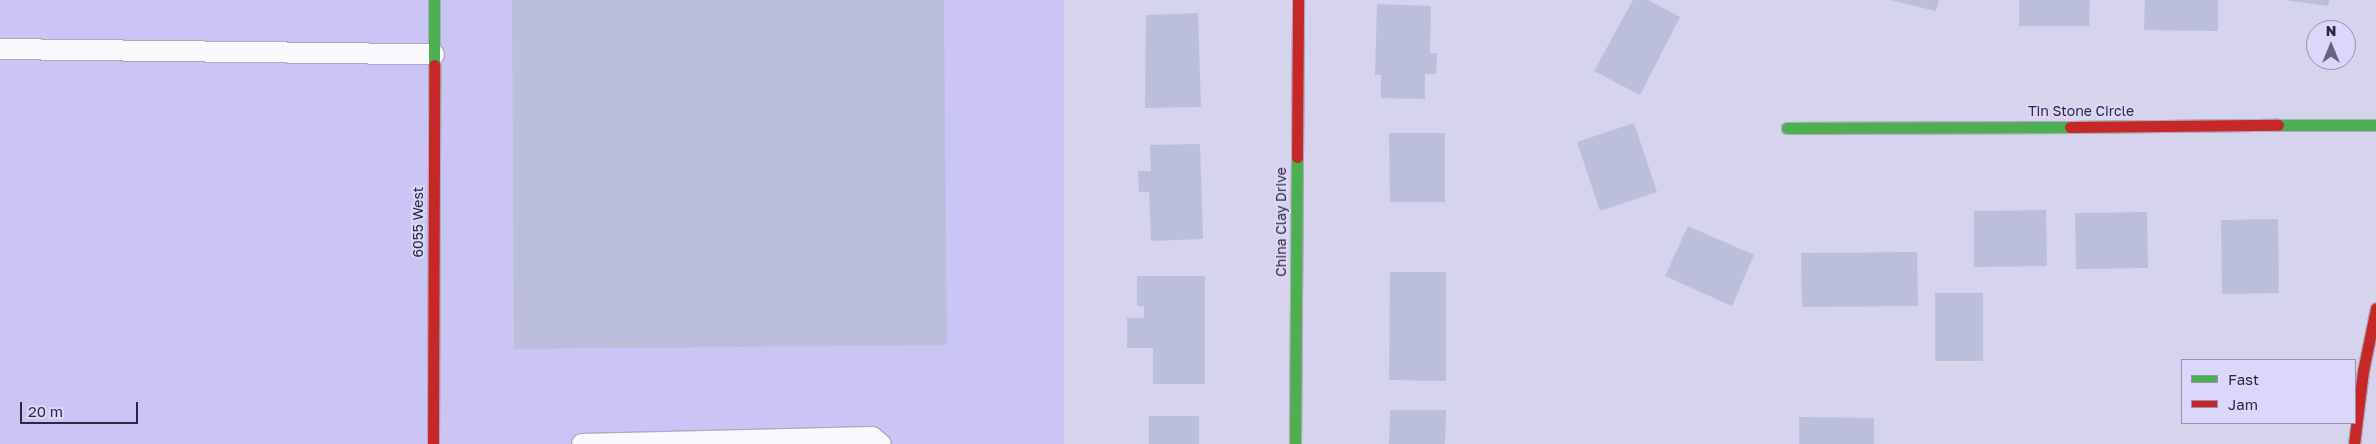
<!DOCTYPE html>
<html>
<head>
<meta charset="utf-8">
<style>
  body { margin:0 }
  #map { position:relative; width:2376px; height:444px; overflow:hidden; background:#d6d3ed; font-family:"Golos Text",sans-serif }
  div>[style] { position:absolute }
  .built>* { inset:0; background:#cbc5f5 }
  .building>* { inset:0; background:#bbbfdb }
  .roads { filter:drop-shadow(1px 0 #acaabf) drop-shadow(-1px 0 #acaabf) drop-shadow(0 1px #acaabf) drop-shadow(0 -1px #acaabf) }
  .lane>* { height:20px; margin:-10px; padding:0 10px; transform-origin:10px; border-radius:10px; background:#f9f8fc }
  .fast>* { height:11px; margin:-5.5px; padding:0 5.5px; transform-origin:5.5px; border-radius:5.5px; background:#4caf50 }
  .jam>* { height:11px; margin:-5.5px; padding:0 5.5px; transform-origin:5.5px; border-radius:5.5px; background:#c62828 }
  span { translate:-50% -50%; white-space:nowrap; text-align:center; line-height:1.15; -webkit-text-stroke:4px #dbd7fb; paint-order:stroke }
  .street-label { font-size:14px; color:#2c283f }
  .legend { position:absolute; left:2181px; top:359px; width:175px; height:65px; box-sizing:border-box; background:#dbd7fb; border:1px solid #9591b0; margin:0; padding:6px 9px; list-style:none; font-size:15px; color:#2c283f }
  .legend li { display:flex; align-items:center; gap:10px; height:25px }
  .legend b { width:25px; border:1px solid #9591b0 }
  .north { position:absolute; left:2306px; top:20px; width:50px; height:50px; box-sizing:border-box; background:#dbd7fb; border:1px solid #9591b0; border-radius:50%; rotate:0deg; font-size:14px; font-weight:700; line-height:20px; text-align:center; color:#2c283f }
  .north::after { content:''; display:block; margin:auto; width:18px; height:22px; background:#68647c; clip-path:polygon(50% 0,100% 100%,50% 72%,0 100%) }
  .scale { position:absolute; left:20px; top:402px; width:118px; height:22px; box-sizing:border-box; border:2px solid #2c283f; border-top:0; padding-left:6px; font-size:15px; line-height:18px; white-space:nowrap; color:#2c283f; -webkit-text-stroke:4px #dbd7fb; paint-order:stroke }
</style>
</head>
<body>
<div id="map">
  <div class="built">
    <div style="clip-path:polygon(0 0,1064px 0,1064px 444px,0 444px)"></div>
  </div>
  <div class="building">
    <div style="clip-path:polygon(512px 0,944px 0,947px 345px,514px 349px)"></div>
    <div style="clip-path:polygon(1633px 0,1648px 0,1680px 17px,1640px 95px,1594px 71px)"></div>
    <div style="clip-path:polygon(1890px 0,1939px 0,1936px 11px)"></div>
    <div style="clip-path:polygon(2019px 0,2090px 0,2089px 26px,2019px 26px)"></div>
    <div style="clip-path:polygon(2145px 0,2218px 0,2218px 31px,2144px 30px)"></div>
    <div style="clip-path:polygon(2284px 0,2329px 0,2328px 6px)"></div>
    <div style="clip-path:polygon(1377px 4px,1431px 6px,1430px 53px,1437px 53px,1436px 74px,1425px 74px,1425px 99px,1381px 98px,1381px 75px,1375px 75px)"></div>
    <div style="clip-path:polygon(1198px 13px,1201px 107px,1145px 108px,1146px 15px)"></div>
    <div style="clip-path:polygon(1634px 123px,1657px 192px,1600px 211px,1577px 142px)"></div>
    <div style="clip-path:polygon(1389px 133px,1445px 133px,1445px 202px,1390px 202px)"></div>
    <div style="clip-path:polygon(1200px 144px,1203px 239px,1151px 241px,1149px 192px,1139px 192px,1138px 171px,1151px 171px,1150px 145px)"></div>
    <div style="clip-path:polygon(2046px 210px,2047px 266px,1974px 267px,1974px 211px)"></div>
    <div style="clip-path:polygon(2147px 212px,2148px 268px,2076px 269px,2075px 213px)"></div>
    <div style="clip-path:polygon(2278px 219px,2279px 293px,2222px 294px,2221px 220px)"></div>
    <div style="clip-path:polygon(1688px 226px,1754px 255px,1732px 306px,1665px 276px)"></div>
    <div style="clip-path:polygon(1917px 252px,1918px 306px,1802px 307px,1801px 253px)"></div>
    <div style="clip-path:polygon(1390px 272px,1446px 272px,1446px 381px,1389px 380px)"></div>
    <div style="clip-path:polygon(1137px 276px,1205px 276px,1205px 384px,1153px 384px,1153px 348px,1127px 348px,1127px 318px,1144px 318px,1144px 306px,1137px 306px)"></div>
    <div style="clip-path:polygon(1935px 293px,1983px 293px,1983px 361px,1935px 361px)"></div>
    <div style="clip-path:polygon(1390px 410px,1446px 410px,1445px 444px,1389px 444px)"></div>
    <div style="clip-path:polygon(1149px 416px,1199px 416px,1199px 444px,1149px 444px)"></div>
    <div style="clip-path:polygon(1799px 417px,1874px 418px,1874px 444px,1799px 444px)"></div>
  </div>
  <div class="roads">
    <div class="lane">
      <div style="left:0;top:49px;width:434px;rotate:0.7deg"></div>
      <div style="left:582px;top:444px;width:290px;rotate:-1.4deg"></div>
      <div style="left:872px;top:437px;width:11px;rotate:38deg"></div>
    </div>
    <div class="fast">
      <div style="left:434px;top:65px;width:65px;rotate:-90deg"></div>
      <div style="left:2278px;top:125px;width:98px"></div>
      <div style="left:1787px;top:128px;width:283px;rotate:-0.2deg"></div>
      <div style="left:1295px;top:444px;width:287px;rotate:-89.6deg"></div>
    </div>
    <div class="jam">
      <div style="left:2070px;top:127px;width:208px;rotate:-0.6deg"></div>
      <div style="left:1297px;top:157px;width:157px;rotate:-89.6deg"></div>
      <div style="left:433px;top:444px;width:379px;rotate:-89.8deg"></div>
      <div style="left:2354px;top:444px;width:74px;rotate:-83deg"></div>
      <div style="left:2363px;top:371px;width:64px;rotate:-78.3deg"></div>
    </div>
  </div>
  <div class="street-label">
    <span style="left:2081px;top:111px">Tin Stone Circle</span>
    <span style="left:418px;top:222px;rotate:-90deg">6055 West</span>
    <span style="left:1281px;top:222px;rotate:-90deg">China Clay Drive</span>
  </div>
  <ul class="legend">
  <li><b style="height:6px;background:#4caf50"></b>Fast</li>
  <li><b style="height:6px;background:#c62828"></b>Jam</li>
  </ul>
  <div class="north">N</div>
  <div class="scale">20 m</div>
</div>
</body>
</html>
